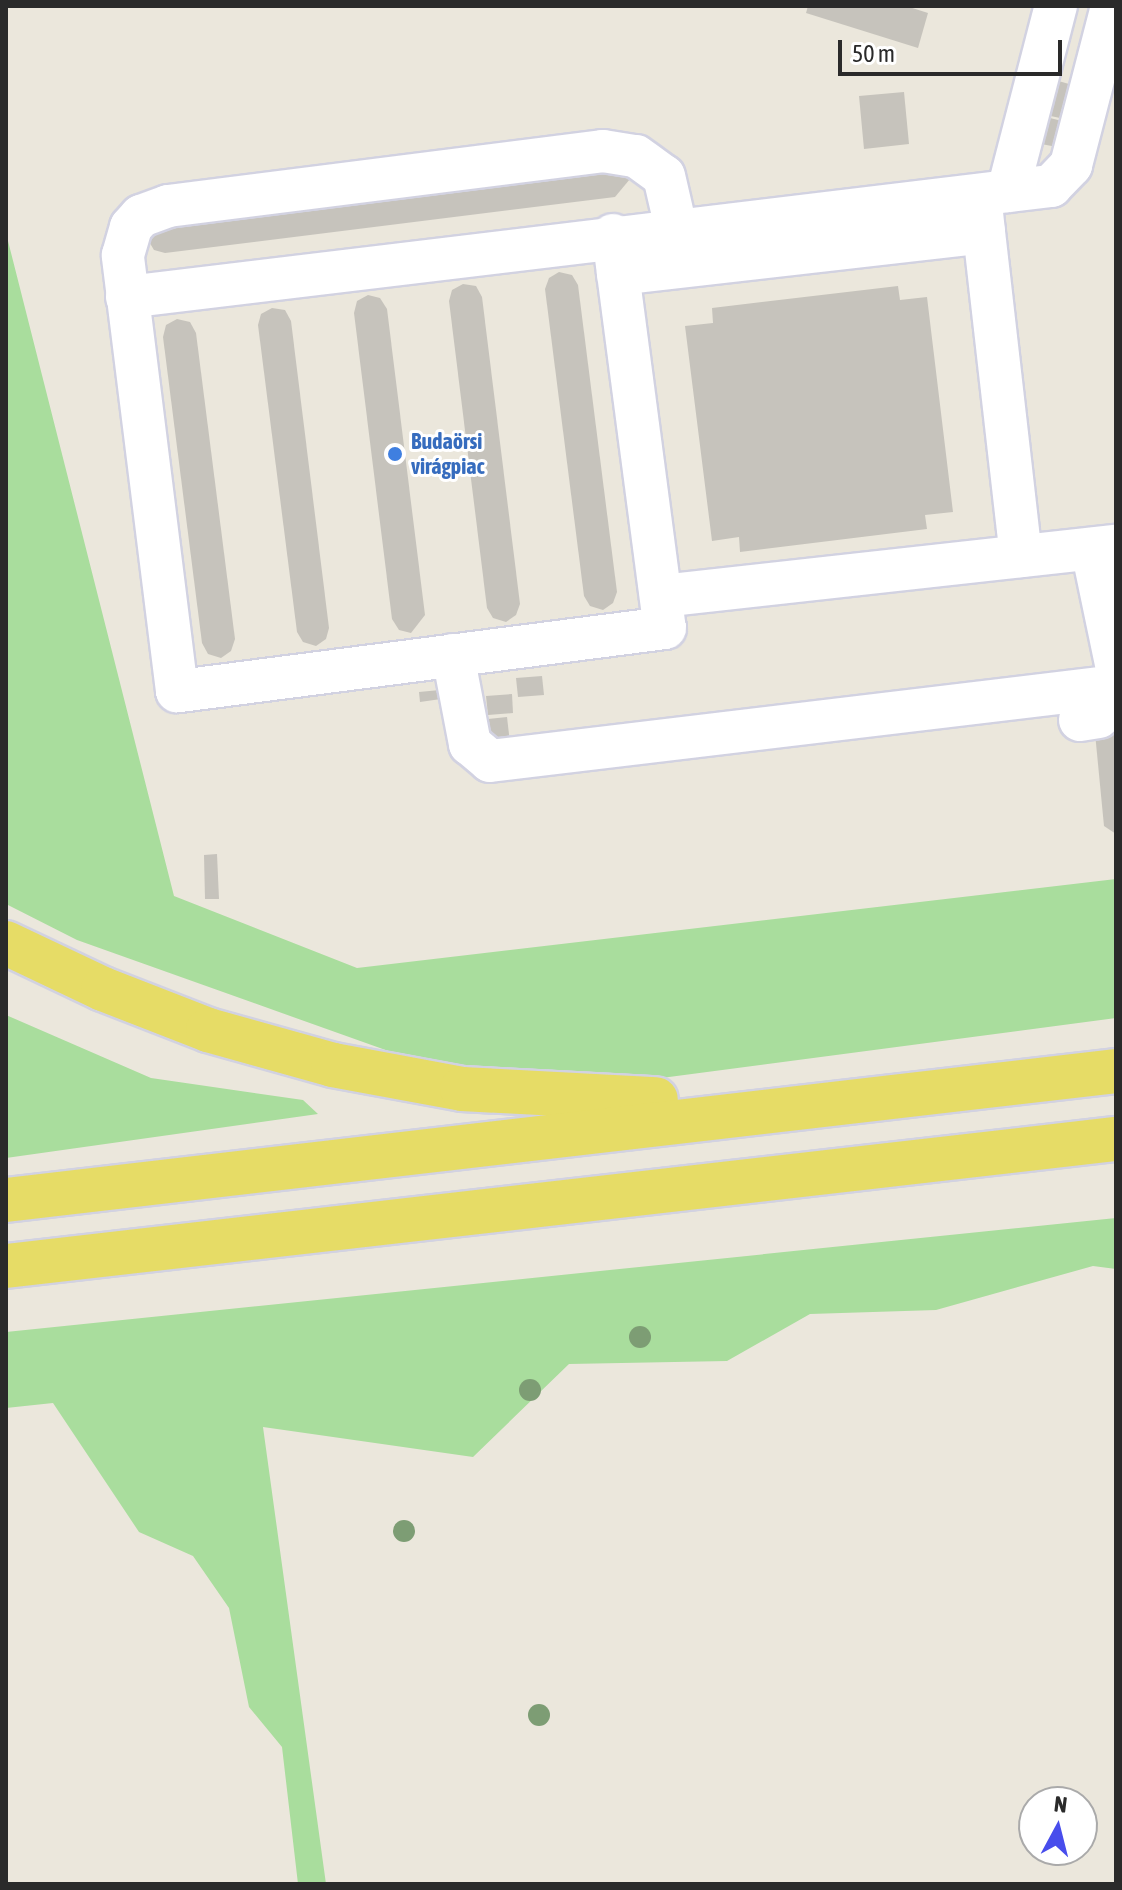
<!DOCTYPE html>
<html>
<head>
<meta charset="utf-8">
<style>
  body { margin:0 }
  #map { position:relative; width:1122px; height:1890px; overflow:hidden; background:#ebe7dc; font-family:"Asap Condensed",sans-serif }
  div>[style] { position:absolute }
  .green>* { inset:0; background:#a9dd9d }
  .building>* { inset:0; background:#c6c3bc }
  .roads { filter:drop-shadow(2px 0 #d2d2e1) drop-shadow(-2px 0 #d2d2e1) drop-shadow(0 2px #d2d2e1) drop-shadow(0 -2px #d2d2e1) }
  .minor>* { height:42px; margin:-21px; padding:0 21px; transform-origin:21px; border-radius:21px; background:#fff }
  .major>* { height:44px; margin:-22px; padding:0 22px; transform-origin:22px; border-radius:22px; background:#e6dc66 }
  .trees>* { width:22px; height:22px; margin:-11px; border-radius:50%; background:#7d9d74 }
  .dots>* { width:22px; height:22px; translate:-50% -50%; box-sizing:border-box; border:4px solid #fff; border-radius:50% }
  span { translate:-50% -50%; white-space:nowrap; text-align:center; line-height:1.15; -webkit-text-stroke:6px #fff; paint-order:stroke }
  .shop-label { font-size:22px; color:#366cbe; font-weight:700 }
  .left { translate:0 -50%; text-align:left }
  .frame { position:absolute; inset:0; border:8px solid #2a2a2a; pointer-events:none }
  .north { position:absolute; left:1018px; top:1786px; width:80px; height:80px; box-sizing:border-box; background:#fff; border:2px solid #aaa; border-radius:50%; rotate:7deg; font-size:22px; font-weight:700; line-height:32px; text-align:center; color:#2a2a2a }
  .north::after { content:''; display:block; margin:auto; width:28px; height:36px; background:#484dec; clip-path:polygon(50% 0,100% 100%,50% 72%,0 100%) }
  .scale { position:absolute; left:838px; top:40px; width:224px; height:36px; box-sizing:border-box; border:4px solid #2a2a2a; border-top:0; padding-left:10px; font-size:24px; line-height:28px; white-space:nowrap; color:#2a2a2a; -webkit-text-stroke:6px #fff; paint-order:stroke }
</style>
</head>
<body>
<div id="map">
  <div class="green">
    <div style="clip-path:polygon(6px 233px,174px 896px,357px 968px,1116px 879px,1116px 1018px,593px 1087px,408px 1058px,77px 940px,6px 904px)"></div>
    <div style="clip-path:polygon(6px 1015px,151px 1078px,303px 1100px,318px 1114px,6px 1158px)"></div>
    <div style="clip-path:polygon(1116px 1218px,1116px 1269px,1093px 1266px,936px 1310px,810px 1314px,727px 1361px,569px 1364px,473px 1457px,263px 1427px,326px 1884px,298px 1884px,282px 1747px,249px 1707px,229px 1608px,193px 1556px,139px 1532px,53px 1403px,6px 1408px,6px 1332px)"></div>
  </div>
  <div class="building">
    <div style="clip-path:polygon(808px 6px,906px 6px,928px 13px,918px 48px,806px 13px)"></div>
    <div style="clip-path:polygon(1055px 80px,1069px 84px,1060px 118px,1046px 115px)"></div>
    <div style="clip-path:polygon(904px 92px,909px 144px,864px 149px,859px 96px)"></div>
    <div style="clip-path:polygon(1042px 116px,1062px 121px,1057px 147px,1036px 143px)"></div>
    <div style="clip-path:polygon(611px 163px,630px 179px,615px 197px,165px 253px,154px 250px,148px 240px,150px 229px)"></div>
    <div style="clip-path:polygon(559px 272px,572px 275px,578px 285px,617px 592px,613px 603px,603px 610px,590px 606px,584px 596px,545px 289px,549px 278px)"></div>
    <div style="clip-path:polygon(463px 284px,476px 286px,482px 297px,520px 604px,516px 615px,506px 622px,493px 618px,487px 608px,449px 301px,452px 290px)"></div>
    <div style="clip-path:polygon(898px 286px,900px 300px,927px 297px,953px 512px,925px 515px,927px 529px,740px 552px,739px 537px,712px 541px,685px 326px,713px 323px,712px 308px)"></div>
    <div style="clip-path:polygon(368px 295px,380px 298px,387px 309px,425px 615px,411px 633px,399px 630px,392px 619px,354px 313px,357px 301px)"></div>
    <div style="clip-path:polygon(272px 308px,285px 310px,291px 321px,329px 628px,326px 639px,316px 646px,303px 642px,297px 632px,258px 325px,261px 314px)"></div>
    <div style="clip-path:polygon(177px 319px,190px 322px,196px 333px,235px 639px,231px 651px,221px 658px,208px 654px,202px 643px,163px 337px,166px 325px)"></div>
    <div style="clip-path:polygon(542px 676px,544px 695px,518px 697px,516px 678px)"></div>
    <div style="clip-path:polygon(440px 690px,441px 699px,420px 702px,419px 692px)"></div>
    <div style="clip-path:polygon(512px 694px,513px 713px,488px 715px,486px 696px)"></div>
    <div style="clip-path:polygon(507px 717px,510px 743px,491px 746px,488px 719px)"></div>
    <div style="clip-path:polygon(1113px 731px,1116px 739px,1116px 834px,1104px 826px,1095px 733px)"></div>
    <div style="clip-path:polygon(217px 854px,219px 899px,205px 899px,204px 855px)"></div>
  </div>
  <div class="roads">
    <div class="minor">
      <div style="left:1008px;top:191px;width:191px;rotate:-75.5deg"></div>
      <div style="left:984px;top:232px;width:326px;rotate:83.5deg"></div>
      <div style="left:613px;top:235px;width:396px;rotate:82.5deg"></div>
      <div style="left:665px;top:628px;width:492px;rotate:172.6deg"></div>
      <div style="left:177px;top:691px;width:439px;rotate:-97.1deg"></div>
      <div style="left:123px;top:255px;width:29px;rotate:-74deg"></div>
      <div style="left:131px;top:227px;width:15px;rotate:-48deg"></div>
      <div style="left:141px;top:216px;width:29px;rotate:-20deg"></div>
      <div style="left:168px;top:206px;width:438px;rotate:-7.2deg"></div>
      <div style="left:603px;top:151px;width:33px;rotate:9deg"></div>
      <div style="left:636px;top:156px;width:34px;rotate:36deg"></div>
      <div style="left:664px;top:176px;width:53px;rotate:77deg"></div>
      <div style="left:618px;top:274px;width:368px;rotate:-6.5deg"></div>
      <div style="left:984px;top:232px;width:37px;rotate:-96deg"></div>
      <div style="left:127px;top:297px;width:931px;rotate:-6.85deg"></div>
      <div style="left:1051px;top:186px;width:29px;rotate:-46deg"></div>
      <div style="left:1071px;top:165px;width:164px;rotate:-75.5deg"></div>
      <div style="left:1092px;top:549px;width:117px;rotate:78.2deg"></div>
      <div style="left:661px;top:596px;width:458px;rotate:-6.3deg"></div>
      <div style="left:453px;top:655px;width:91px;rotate:79.2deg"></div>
      <div style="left:470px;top:744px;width:26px;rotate:40deg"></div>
      <div style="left:490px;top:761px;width:630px;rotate:-6.83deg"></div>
      <div style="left:1080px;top:720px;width:19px;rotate:-9deg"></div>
    </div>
    <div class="major">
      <div style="left:6px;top:943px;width:107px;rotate:25.4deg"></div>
      <div style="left:103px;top:989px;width:113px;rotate:21.3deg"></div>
      <div style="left:208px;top:1030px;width:130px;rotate:15.6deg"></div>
      <div style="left:333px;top:1065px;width:131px;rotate:10.5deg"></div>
      <div style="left:462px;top:1089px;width:194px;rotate:3deg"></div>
      <div style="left:6px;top:1200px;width:1117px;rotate:-6.63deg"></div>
      <div style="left:6px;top:1266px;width:1117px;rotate:-6.53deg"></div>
    </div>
  </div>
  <div class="trees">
    <div style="left:640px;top:1337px"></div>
    <div style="left:530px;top:1390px"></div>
    <div style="left:404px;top:1531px"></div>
    <div style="left:539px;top:1715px"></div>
  </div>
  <div class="dots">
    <div style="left:395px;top:454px;background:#3f7fe0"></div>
  </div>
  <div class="shop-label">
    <span class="left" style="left:411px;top:454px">Budaörsi<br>virágpiac</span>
  </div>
  <div class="frame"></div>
  <div class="north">N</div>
  <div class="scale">50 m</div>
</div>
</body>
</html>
